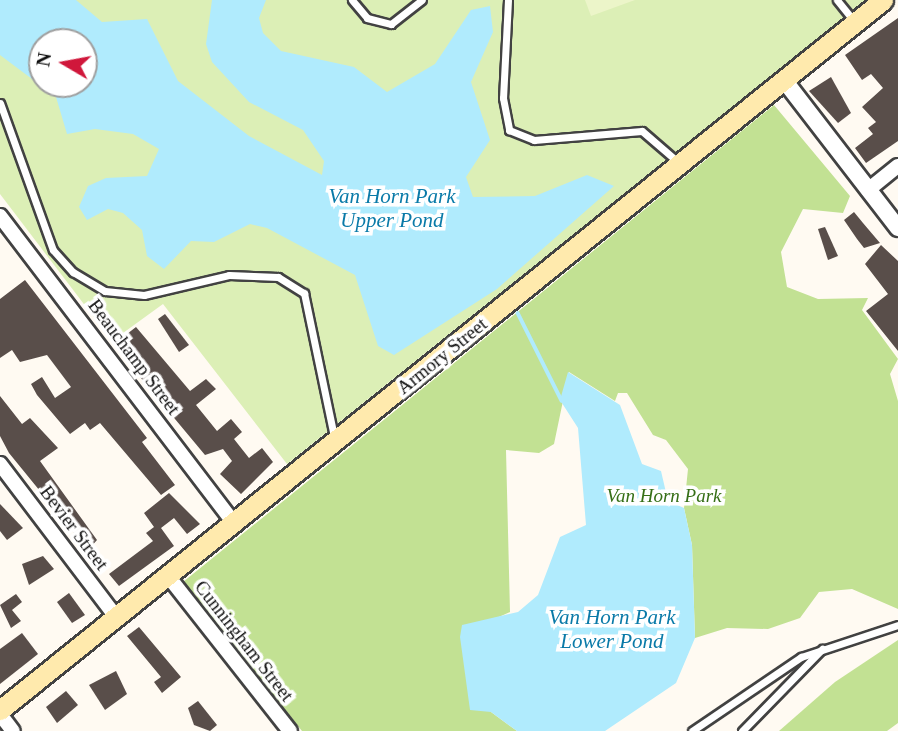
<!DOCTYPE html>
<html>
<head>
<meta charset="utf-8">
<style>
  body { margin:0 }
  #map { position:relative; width:898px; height:731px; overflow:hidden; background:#fffaf2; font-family:Georgia,serif }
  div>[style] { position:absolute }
  .green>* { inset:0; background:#dcefb6 }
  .forest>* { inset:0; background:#c2e193 }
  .pitch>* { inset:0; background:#ecf5c9 }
  .water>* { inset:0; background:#b0ebfd }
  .stream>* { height:3.5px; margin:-1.75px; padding:0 1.75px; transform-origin:1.75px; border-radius:1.75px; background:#b0ebfd }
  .building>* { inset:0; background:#594e4a }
  .roads { filter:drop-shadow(2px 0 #424242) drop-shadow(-2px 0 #424242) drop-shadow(0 2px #424242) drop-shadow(0 -2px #424242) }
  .service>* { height:7px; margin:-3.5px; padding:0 3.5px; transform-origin:3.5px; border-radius:3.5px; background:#fff }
  .minor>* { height:14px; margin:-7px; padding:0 7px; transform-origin:7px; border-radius:7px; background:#fff }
  .tertiary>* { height:16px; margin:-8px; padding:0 8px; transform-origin:8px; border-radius:8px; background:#fff }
  .secondary>* { height:19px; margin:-9.5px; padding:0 9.5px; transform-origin:9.5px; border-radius:9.5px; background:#ffeaad }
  span { translate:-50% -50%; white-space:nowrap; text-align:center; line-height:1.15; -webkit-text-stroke:7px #fff; paint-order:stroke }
  .street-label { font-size:19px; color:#0f0f0f }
  .park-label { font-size:19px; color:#366f17; font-style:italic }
  .water-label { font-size:21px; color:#0a7aa8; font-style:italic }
  .north { position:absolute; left:28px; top:28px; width:70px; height:70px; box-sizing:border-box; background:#fff; border:2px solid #9f9f9f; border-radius:50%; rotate:280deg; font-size:19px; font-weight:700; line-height:28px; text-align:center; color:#0f0f0f }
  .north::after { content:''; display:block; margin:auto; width:24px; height:32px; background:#d0173b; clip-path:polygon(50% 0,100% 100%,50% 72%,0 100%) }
</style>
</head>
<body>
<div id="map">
  <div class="green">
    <div style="clip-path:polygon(evenodd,0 0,866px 0,287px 464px,163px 304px,112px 341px,0 194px,0 0,42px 42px,84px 42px,84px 84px,42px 84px,42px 42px)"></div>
  </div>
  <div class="forest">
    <div style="clip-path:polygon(774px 105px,850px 196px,843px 213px,803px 209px,781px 252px,787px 287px,818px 299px,868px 298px,862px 310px,898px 359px,890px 374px,898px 401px,898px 609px,852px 589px,819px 592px,800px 618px,768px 629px,727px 628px,695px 638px,692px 545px,684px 508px,688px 469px,666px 440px,653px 435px,627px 393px,618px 393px,615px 401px,569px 372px,554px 444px,539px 453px,506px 450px,510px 612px,481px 625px,462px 625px,491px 712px,517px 731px,302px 731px,183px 582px)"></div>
    <div style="clip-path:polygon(898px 640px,898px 723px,887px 731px,779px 731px,835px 682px)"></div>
  </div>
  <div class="pitch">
    <div style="clip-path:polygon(585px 0,635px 0,591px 16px)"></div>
  </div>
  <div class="water">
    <div style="clip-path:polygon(evenodd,0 0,76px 0,102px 22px,147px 19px,178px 81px,249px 136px,322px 175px,324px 161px,303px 130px,249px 102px,212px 62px,206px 44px,212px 0,266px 0,259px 18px,263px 33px,281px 51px,354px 67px,387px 92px,435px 64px,471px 10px,490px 6px,493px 32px,471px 82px,490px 140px,466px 177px,473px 197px,535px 196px,587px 175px,614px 186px,497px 289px,394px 355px,378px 346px,355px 275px,267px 228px,250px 224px,214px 242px,191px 241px,164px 269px,147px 256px,142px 230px,123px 213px,108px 209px,87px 220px,79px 207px,88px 186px,106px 178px,147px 176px,159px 149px,133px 134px,95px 129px,67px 134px,56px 97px,0 55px,0 0,84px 42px,84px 84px,42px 84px,42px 42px,84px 42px)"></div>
    <div style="clip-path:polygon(568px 372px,620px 405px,642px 464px,661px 471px,668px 501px,684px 508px,692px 545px,695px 638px,676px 683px,605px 731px,517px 731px,491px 712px,470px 710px,460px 637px,462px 625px,518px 612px,538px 595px,560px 537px,586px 525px,578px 428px,560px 400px)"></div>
  </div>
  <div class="stream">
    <div style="left:518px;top:313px;width:98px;rotate:63.4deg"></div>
  </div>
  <div class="building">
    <div style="clip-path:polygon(898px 18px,898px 141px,866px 163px,855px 148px,873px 134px,868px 128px,876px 122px,862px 107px,883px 88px,871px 74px,862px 80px,845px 55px)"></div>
    <div style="clip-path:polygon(831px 77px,851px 113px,838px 123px,809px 91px)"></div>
    <div style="clip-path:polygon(854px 212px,863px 223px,880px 243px,864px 248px,857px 239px,844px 220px)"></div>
    <div style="clip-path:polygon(825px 227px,838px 256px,828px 260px,818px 229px)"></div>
    <div style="clip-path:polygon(881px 245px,898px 261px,898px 351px,866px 311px,888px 294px,865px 264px)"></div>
    <div style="clip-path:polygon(25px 280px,147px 438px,142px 442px,175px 485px,161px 495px,100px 423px,90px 430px,85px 423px,70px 434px,37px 395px,31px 384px,42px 377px,55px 398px,71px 387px,47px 355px,20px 362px,12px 350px,0 358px,0 299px)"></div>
    <div style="clip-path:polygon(165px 314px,189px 345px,179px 352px,158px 319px)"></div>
    <div style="clip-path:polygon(136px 327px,190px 391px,206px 379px,216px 389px,196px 405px,217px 431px,231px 419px,242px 432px,234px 439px,249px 458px,262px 448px,273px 462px,241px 494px,220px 474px,232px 461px,223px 449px,205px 455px,130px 365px,118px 341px)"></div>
    <div style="clip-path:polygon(0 396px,22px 424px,30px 418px,58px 448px,40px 461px,97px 540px,88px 550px,9px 453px,0 436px)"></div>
    <div style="clip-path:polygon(169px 493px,200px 524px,187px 534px,174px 518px,161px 528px,174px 546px,119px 586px,109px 574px,153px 541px,146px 533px,154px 527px,144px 513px)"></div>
    <div style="clip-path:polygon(0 504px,23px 528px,7px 540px,0 531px)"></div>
    <div style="clip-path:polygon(43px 556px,54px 569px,29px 585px,22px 564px)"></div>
    <div style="clip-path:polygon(69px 593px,85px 615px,72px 623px,57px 602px)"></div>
    <div style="clip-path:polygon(16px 594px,22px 602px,12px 610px,21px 621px,11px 628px,0 605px)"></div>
    <div style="clip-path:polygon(139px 627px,181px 677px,162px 693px,154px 682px,161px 677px,127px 636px)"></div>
    <div style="clip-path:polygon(22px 633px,38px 654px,0 684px,0 649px)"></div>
    <div style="clip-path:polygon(116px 671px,127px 694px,105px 710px,89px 685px)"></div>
    <div style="clip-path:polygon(66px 691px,78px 705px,57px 723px,46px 707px)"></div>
    <div style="clip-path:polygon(198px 701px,217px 725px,210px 731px,194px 725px,188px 708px)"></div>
  </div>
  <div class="roads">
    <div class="service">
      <div style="left:352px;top:0;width:23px;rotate:50deg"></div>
      <div style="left:367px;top:18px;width:25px;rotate:14deg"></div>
      <div style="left:391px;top:24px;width:39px;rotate:-38deg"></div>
      <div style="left:508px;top:0;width:98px;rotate:92.9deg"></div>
      <div style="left:503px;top:98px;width:33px;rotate:79deg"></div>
      <div style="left:509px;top:130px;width:27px;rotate:22deg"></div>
      <div style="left:534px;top:140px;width:108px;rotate:-4.8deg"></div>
      <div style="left:642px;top:131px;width:48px;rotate:40.7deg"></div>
      <div style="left:837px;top:0;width:27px;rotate:51deg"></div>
      <div style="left:0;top:103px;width:156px;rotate:70.2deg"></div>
      <div style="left:53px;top:250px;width:30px;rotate:48deg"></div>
      <div style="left:73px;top:272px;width:37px;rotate:31deg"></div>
      <div style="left:105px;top:291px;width:39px;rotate:6deg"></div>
      <div style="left:144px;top:295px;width:87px;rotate:-13.2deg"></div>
      <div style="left:229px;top:275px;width:49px;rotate:2.3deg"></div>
      <div style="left:278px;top:277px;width:31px;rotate:32deg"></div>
      <div style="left:304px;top:293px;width:147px;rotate:78.2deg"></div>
      <div style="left:692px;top:731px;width:132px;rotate:-34.2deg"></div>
      <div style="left:801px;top:657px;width:102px;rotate:-18.3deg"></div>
      <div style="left:742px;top:731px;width:115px;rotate:-45.7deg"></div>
    </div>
    <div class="minor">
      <div style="left:868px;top:190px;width:38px;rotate:-39deg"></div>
      <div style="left:0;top:216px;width:386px;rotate:52.7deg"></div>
      <div style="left:0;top:464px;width:192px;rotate:52.8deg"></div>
      <div style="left:168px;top:576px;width:197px;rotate:51.8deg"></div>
      <div style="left:0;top:714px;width:21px;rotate:53deg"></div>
    </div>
    <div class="tertiary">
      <div style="left:784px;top:80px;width:187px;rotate:52.4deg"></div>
    </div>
    <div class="secondary">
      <div style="left:0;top:710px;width:1133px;rotate:-38.8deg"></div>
    </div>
  </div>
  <div class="street-label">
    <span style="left:442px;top:356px;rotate:-39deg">Armory Street</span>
    <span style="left:134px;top:357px;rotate:53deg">Beauchamp Street</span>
    <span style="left:74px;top:528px;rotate:53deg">Bevier Street</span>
    <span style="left:244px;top:641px;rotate:52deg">Cunningham Street</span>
  </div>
  <div class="park-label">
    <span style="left:664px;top:496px">Van Horn Park</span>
  </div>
  <div class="water-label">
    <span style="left:392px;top:208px">Van Horn Park<br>Upper Pond</span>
    <span style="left:612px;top:629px">Van Horn Park<br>Lower Pond</span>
  </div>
  <div class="north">N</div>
</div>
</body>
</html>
